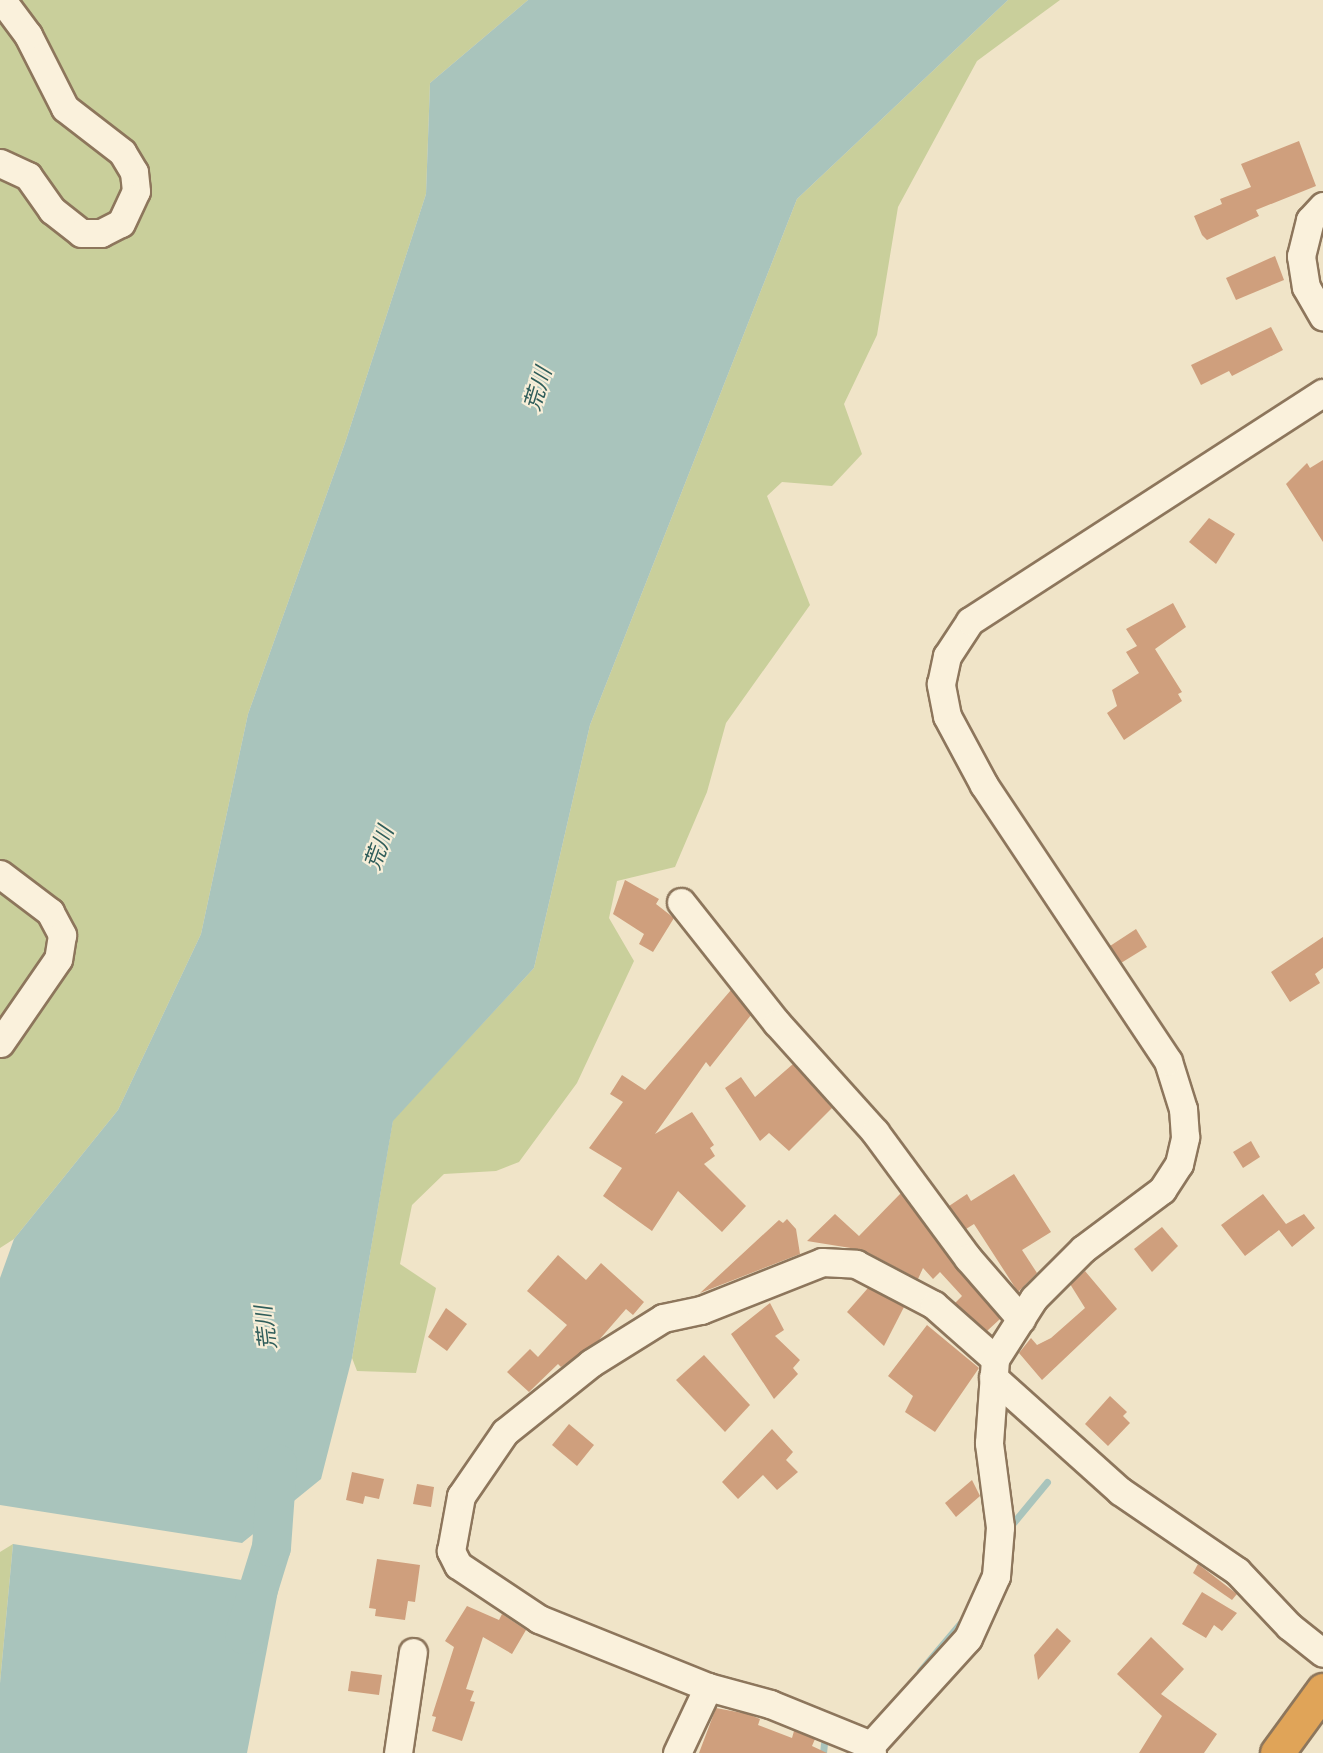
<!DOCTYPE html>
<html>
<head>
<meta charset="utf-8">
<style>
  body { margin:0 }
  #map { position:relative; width:1323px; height:1753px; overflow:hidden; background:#f0e4c8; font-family:"Times New Roman","Noto Sans JP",serif }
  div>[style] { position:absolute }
  .green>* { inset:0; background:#c9cf9b }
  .water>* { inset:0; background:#a9c4bc }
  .stream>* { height:7px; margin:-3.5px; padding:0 3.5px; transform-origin:3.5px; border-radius:3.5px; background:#a9c4bc }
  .river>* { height:39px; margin:-19.5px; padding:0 19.5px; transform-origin:19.5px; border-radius:19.5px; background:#a9c4bc }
  .building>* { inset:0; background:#cf9f7d }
  .roads { filter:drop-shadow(2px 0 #8d765c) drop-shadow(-2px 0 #8d765c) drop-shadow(0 2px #8d765c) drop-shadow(0 -2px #8d765c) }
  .minor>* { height:27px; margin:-13.5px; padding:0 13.5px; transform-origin:13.5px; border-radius:13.5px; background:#faf1dc }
  .highway>* { height:33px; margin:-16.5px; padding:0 16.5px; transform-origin:16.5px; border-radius:16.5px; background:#e0a458 }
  span { translate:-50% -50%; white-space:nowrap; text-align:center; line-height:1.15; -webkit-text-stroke:4.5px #f7eed8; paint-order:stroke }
  .water-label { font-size:22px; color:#2f5d5a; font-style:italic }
</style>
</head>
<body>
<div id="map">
  <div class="green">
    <div style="clip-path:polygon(0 0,528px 0,430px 83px,426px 194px,345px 443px,248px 714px,201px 934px,118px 1110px,14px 1239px,0 1248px)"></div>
    <div style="clip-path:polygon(1008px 0,1060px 0,977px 61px,898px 207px,877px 335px,844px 404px,862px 454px,832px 486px,782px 482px,767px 496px,810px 605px,726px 723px,707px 792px,675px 867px,617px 881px,609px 918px,634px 961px,577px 1083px,519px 1162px,496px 1171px,444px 1174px,412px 1205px,400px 1264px,436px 1288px,416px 1373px,357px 1371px,352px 1358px,393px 1120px,534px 968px,590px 725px,797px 199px)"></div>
    <div style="clip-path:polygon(13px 1544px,0 1683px,0 1552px)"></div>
  </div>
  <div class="water">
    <div style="clip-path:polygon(528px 0,1008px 0,797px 199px,590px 725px,534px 968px,393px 1121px,352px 1358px,321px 1479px,242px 1543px,0 1505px,0 1278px,14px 1239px,118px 1110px,201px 934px,248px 714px,345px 443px,426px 194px,430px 83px)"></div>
    <div style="clip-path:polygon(13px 1544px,279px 1586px,247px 1753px,0 1753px,0 1683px)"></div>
  </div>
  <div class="stream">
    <div style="left:1008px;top:1529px;width:61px;rotate:-50.3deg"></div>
    <div style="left:920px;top:1671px;width:67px;rotate:-49.9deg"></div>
    <div style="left:823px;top:1753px;width:9px;rotate:-84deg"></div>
  </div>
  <div class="river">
    <div style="left:244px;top:1634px;width:91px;rotate:-72.8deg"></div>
    <div style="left:271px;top:1547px;width:84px;rotate:-85.9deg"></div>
  </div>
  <div class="building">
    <div style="clip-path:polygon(1299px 141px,1316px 186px,1256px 210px,1259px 216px,1207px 240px,1202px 235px,1194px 216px,1222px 204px,1220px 199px,1251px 187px,1241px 164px)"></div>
    <div style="clip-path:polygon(1275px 256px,1284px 280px,1236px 300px,1226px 278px)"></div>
    <div style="clip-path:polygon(1271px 327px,1283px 350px,1232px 376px,1229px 371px,1201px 385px,1191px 365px)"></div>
    <div style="clip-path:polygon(1323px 460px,1323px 542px,1286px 484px,1307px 463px,1310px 468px)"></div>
    <div style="clip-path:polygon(1209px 518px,1235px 534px,1216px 564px,1189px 542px)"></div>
    <div style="clip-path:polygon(1173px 603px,1186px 627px,1155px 649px,1182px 692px,1178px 694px,1182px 701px,1124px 740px,1107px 713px,1117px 706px,1112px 690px,1139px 673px,1126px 652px,1137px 646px,1126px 629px)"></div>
    <div style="clip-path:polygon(625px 880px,659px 899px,656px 904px,674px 918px,653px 952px,639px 944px,644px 934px,613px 914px)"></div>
    <div style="clip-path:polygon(1136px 929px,1147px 947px,1121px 963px,1110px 946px)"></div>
    <div style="clip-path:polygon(1323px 937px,1323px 968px,1315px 974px,1320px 983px,1290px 1002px,1271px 972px)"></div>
    <div style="clip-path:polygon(731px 990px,751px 1015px,710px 1067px,706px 1062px,655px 1134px,692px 1112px,714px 1145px,710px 1148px,715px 1156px,704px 1164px,746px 1206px,722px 1232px,678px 1191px,652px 1231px,603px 1196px,622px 1168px,589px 1148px,623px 1102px,610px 1094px,622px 1075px,645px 1090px)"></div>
    <div style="clip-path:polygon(793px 1064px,832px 1108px,789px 1151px,769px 1133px,760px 1141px,725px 1088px,741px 1077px,755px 1097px)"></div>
    <div style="clip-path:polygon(1251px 1141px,1260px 1157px,1243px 1168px,1233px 1152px)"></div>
    <div style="clip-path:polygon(1014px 1174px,1051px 1232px,1022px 1250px,1037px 1273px,1018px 1292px,974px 1224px,966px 1229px,949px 1206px,967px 1194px,971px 1201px)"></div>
    <div style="clip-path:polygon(901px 1193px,1000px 1319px,987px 1331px,955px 1303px,962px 1296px,940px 1272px,933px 1279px,923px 1268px,918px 1279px,863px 1250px,807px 1241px,835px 1214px,859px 1236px)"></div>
    <div style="clip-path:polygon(1263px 1194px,1286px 1224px,1304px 1214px,1315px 1228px,1292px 1247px,1279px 1230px,1245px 1256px,1221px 1225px)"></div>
    <div style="clip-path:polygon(787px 1219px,796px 1229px,800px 1254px,700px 1293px,779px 1220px,783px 1223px)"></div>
    <div style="clip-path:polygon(1162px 1227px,1178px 1246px,1152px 1272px,1134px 1249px)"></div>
    <div style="clip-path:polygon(558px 1255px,586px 1280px,601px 1263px,644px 1302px,633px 1315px,626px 1309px,599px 1340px,561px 1367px,558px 1364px,529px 1392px,507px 1372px,530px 1349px,538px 1357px,567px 1325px,527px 1291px)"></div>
    <div style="clip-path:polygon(1085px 1271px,1117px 1309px,1042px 1380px,1019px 1353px,1031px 1338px,1037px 1345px,1051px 1338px,1085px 1308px,1070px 1284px)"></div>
    <div style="clip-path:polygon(868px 1288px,904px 1307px,884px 1346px,847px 1312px)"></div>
    <div style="clip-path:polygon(770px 1303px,784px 1330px,775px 1336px,800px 1360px,793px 1368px,798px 1374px,774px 1399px,731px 1334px)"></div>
    <div style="clip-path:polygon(446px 1308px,467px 1324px,447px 1351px,428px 1337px)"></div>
    <div style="clip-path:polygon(927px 1325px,979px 1368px,935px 1432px,905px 1412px,913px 1396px,888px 1376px)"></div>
    <div style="clip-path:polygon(704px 1355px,750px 1405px,725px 1432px,676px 1380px)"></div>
    <div style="clip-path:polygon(1110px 1396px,1127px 1412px,1123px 1416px,1130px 1423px,1108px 1446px,1085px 1424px)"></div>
    <div style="clip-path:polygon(569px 1424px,594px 1445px,577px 1466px,552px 1445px)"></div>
    <div style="clip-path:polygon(772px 1429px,793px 1452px,786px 1460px,798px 1472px,777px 1490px,763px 1475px,738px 1499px,722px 1482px)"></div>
    <div style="clip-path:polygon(352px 1472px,384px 1479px,379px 1499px,365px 1496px,363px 1504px,346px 1500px)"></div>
    <div style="clip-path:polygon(972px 1480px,980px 1496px,956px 1517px,945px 1503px)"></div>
    <div style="clip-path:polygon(417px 1484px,434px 1487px,431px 1507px,413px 1504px)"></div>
    <div style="clip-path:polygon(377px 1559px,420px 1565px,415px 1602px,408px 1601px,405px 1620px,375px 1616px,376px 1609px,369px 1608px)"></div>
    <div style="clip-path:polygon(1198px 1564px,1237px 1594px,1232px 1600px,1193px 1573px)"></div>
    <div style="clip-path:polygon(1202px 1592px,1237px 1613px,1222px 1631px,1214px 1625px,1206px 1638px,1182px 1624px)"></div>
    <div style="clip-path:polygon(467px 1606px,499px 1620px,502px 1614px,526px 1630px,512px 1654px,483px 1637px,466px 1689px,474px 1691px,470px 1701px,475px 1702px,462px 1741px,432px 1731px,436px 1717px,432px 1716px,454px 1647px,445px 1641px)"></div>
    <div style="clip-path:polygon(1057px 1628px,1071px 1641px,1038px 1680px,1034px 1655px)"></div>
    <div style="clip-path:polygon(1151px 1637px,1184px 1669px,1161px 1694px,1217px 1734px,1204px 1753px,1139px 1753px,1162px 1716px,1117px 1674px)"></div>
    <div style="clip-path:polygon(351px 1671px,382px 1675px,379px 1695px,348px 1691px)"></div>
    <div style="clip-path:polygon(716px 1708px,748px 1714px,760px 1719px,758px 1725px,792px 1738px,794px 1731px,815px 1739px,812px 1746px,827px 1753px,699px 1753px)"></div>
  </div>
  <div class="roads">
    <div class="minor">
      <div style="left:0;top:163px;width:31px;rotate:25deg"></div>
      <div style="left:28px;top:176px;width:42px;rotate:54.8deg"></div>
      <div style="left:52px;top:210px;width:37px;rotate:38deg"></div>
      <div style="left:81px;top:233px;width:20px"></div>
      <div style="left:101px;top:233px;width:22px;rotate:-27deg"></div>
      <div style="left:121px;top:223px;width:35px;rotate:-65deg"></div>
      <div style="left:136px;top:191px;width:19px;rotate:-96deg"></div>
      <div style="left:134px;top:172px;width:23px;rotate:-121deg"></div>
      <div style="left:122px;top:152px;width:72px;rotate:-142.3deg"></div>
      <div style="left:65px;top:108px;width:82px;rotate:-116.9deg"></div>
      <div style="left:28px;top:35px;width:44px;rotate:-126.6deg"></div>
      <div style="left:1323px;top:206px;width:19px;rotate:133deg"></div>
      <div style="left:1310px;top:220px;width:37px;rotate:104deg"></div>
      <div style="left:1301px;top:256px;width:31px;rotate:81deg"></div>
      <div style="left:1306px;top:287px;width:34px;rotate:60deg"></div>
      <div style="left:0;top:874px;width:63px;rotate:37.2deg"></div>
      <div style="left:50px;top:912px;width:26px;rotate:62deg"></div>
      <div style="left:62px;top:935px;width:24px;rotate:99deg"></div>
      <div style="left:58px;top:959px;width:102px;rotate:124.6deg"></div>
      <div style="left:681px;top:902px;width:154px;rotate:51.6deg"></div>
      <div style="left:777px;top:1023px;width:147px;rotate:48deg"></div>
      <div style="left:875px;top:1132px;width:157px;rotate:53.6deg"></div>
      <div style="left:968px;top:1258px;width:81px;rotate:49deg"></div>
      <div style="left:993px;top:1377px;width:171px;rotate:41.9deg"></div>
      <div style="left:1120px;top:1491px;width:142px;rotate:34.4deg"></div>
      <div style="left:1237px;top:1571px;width:76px;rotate:46.6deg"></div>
      <div style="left:1289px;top:1626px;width:43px;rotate:38.5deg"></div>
      <div style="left:708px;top:1687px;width:182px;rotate:-158.1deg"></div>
      <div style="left:539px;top:1619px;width:97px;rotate:-146.3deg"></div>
      <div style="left:458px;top:1565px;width:16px;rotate:-117deg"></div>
      <div style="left:451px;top:1551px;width:56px;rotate:-79.7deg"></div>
      <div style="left:461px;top:1496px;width:78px;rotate:-55.5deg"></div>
      <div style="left:505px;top:1432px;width:110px;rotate:-38.7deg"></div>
      <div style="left:591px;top:1363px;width:85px;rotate:-32deg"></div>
      <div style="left:663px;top:1318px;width:39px;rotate:-12deg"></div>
      <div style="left:701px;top:1310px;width:130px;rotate:-21.6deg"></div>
      <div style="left:822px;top:1262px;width:34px;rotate:3deg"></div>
      <div style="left:856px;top:1264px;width:88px;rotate:27.7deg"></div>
      <div style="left:934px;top:1305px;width:81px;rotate:41.5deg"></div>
      <div style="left:398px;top:1753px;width:102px;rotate:-81.6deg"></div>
      <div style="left:677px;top:1753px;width:73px;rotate:-64.8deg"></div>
      <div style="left:708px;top:1687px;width:64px;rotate:15.3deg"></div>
      <div style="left:770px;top:1704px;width:109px;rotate:22.1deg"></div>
      <div style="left:872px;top:1753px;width:8px;rotate:-97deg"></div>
      <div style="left:871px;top:1745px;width:144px;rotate:-47.8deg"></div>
      <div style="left:968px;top:1638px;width:68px;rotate:-65.7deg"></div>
      <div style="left:996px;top:1576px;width:49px;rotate:-85.3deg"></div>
      <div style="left:1000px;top:1527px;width:85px;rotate:-97.5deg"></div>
      <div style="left:989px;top:1443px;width:84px;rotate:-85.9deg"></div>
      <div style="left:995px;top:1359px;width:72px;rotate:-57.4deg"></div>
      <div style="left:1034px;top:1298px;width:69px;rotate:-45deg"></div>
      <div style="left:1083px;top:1249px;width:99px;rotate:-36.8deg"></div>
      <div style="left:1162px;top:1190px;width:31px;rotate:-57deg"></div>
      <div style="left:1179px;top:1164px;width:28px;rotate:-77deg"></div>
      <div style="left:1185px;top:1137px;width:28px;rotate:-94deg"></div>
      <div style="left:1183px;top:1109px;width:50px;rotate:-107.4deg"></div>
      <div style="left:1168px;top:1061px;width:332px;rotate:-123.7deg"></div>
      <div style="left:984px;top:785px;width:78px;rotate:-118.2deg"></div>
      <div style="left:947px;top:716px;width:33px;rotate:-101deg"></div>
      <div style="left:941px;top:684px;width:29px;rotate:-78deg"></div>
      <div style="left:947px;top:656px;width:42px;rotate:-56.7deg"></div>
      <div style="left:970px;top:621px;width:420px;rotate:-32.9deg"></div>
    </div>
    <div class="highway">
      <div style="left:1277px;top:1753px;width:78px;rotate:-53.9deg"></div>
    </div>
  </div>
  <div class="water-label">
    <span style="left:538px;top:389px;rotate:-73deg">荒川</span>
    <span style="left:379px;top:848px;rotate:-70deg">荒川</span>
    <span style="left:266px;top:1328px;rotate:-97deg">荒川</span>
  </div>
</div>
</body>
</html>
